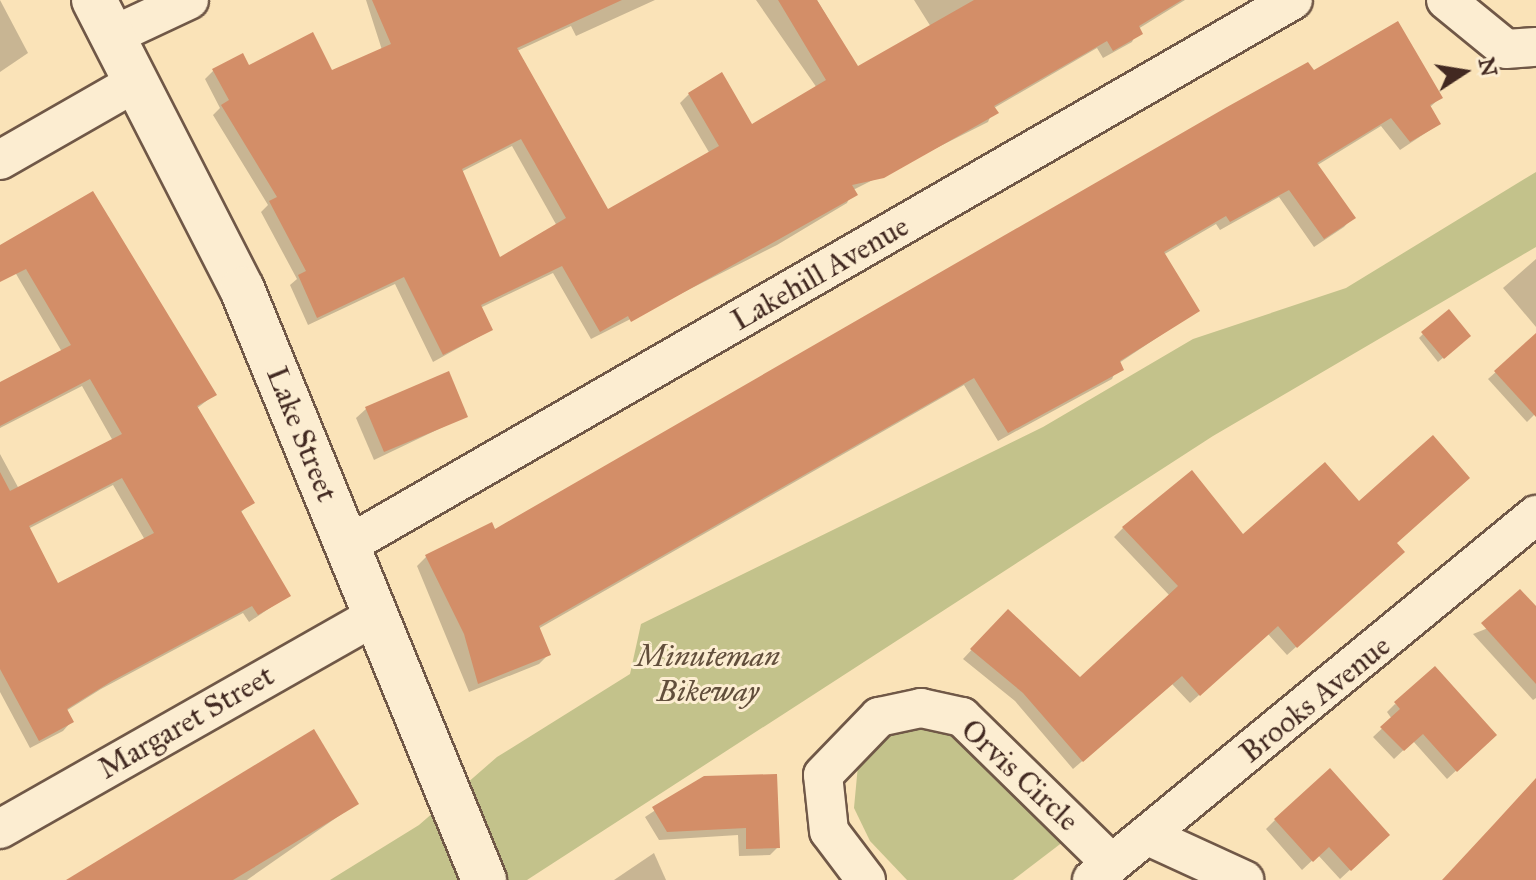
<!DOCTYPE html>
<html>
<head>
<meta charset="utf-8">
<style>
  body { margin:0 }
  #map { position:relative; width:1536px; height:880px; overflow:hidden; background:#fae3b8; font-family:"IM FELL Great Primer",serif }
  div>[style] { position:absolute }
  .green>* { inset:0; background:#c3c28b }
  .shadow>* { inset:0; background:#0003 }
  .building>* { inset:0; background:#d38e68 }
  .roads { filter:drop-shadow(2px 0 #705847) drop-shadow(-2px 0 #705847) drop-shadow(0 2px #705847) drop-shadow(0 -2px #705847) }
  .street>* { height:38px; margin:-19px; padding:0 19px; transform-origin:19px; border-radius:19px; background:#fcedd1 }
  .secondary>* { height:44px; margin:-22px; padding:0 22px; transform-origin:22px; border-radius:22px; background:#fcedd1 }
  span { translate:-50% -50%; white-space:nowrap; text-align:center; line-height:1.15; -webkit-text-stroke:6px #fcedd1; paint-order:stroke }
  .street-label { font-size:30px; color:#422921 }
  .park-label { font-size:30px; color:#624f3c; font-style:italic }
  .north { position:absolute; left:1424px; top:32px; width:80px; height:80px; -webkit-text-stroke:6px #fcedd1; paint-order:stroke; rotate:78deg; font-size:22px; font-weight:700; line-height:32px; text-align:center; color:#422921 }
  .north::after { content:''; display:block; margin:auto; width:28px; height:36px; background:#422921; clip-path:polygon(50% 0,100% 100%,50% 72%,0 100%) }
</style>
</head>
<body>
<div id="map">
  <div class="green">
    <div style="clip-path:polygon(1536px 172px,1536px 247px,1213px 436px,527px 880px,330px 880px,419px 825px,497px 757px,630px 674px,641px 624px,1043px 427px,1193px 339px,1346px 288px)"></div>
    <div style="clip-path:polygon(937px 721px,1072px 835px,1013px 880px,907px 880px,870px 841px,854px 808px,858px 765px,883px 732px)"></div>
  </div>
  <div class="shadow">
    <div style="clip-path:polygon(0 0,28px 53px,0 72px)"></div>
    <div style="clip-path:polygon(evenodd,366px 0,655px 0,576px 36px,571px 26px,517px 51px,608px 211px,710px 154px,680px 103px,689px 94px,751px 126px,817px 88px,756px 0,817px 0,858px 69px,931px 27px,914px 0,1185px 0,1138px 29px,1132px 42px,1103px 58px,1097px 48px,994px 108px,988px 122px,853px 190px,847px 203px,777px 245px,591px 339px,553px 273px,480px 308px,491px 330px,433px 362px,395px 284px,308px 325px,290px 285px,297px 279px,261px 212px,268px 205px,213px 115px,220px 108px,205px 79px,214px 70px,248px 68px,332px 73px,382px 50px,366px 0,512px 146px,557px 226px,499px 259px,461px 172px,512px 146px)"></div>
    <div style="clip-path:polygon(1313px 73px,1441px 97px,1429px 108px,1439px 124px,1400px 150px,1381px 126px,1316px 166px,1353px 217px,1344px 227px,1314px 247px,1279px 197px,1220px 230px,1216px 224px,1163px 255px,1197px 311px,1119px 363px,1112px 379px,998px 441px,964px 385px,538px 629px,548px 655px,539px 664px,469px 692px,417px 566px,426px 557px,491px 525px,494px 532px)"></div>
    <div style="clip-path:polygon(evenodd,2px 250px,214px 395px,196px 409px,252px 502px,240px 513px,289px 595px,249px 622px,243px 613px,101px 689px,66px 711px,71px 722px,63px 731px,30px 748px,0 692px,0 454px,19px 489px,113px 441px,82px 386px,0 428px,0 384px,62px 352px,2px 250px,113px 485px,145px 540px,57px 585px,28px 529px,113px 485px)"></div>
    <div style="clip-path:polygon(1536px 259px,1536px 327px,1503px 288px)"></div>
    <div style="clip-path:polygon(1423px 334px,1464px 340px,1438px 362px,1419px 338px)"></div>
    <div style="clip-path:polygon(1536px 336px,1536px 413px,1527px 422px,1488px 379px)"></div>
    <div style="clip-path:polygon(366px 409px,466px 416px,374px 460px,356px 418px)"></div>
    <div style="clip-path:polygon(1123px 528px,1243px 537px,1395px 543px,1393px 560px,1287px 655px,1268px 634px,1190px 703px,1172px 684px,1073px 769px,1015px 701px,963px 659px,1008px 611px,1080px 680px,1170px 596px,1114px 537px)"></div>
    <div style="clip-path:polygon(1536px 609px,1536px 698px,1533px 700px,1473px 634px)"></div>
    <div style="clip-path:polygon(1395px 704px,1486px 743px,1447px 779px,1413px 741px,1394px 759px,1373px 737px,1392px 719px,1387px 712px)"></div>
    <div style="clip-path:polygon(704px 778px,778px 847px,770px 855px,739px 856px,738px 835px,659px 840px,645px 817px)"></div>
    <div style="clip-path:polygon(356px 804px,247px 880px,69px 880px)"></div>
    <div style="clip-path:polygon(1275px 820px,1378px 844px,1340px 879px,1318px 855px,1302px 870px,1266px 829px)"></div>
    <div style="clip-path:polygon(654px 853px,666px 880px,614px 880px)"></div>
  </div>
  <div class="building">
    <div style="clip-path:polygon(evenodd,372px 0,622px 0,517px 48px,608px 209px,719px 146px,688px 93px,722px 72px,752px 124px,826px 80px,778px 0,817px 0,858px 66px,974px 0,1182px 0,1139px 26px,1143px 34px,1113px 51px,1107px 41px,994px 106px,999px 113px,884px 178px,852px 185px,858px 195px,631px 322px,628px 316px,600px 332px,562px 266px,481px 305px,493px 330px,443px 355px,404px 277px,317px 318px,298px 275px,306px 271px,269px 201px,277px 197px,221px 105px,229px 100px,212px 69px,243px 53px,249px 65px,313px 32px,332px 70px,391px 44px,372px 0,521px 139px,566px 218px,500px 257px,462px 169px,521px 139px)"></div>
    <div style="clip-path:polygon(1398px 21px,1443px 98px,1430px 105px,1441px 124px,1410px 142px,1391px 118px,1317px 163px,1356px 218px,1324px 239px,1289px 190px,1230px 222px,1226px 216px,1164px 252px,1200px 311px,1120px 361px,1124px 370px,1008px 433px,974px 378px,539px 626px,551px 655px,478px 684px,464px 634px,425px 555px,492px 522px,495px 529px,1227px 107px,1308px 62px,1314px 70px)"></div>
    <div style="clip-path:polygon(evenodd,93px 191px,217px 395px,197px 406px,255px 503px,241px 511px,291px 596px,258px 615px,252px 606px,112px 681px,67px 709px,74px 722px,39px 741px,0 669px,0 472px,10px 491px,122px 434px,90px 379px,0 426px,0 382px,71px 345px,26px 269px,0 282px,0 245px,93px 191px,122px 478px,154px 533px,58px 583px,29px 526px,122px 478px)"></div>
    <div style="clip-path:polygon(1449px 309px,1471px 336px,1444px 359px,1421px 332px)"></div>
    <div style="clip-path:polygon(1536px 333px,1536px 417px,1494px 371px)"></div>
    <div style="clip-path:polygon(449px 371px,468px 417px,384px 452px,365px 407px)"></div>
    <div style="clip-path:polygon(1433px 435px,1470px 478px,1397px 543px,1405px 552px,1297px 648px,1278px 626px,1200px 696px,1182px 676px,1083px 762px,1023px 693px,970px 649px,1008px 609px,1080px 677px,1178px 586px,1122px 527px,1192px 470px,1243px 534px,1325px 462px,1359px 501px)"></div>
    <div style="clip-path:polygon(1520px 589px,1536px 606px,1536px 684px,1481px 623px)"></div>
    <div style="clip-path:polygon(1435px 666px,1497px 735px,1457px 772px,1423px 734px,1404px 751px,1380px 727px,1400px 709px,1394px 702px)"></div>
    <div style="clip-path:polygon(314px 729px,359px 804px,233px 880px,66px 880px)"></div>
    <div style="clip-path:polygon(1330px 768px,1390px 835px,1351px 871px,1329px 847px,1313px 862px,1274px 819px)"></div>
    <div style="clip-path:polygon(777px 774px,780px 848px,746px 849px,746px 828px,667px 832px,652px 807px,704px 776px)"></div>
    <div style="clip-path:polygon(1536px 778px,1536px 880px,1442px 880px,1494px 824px)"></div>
  </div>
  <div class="roads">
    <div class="street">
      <div style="left:1446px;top:0;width:77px;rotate:39.2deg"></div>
      <div style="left:1506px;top:49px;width:30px;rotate:-4deg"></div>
      <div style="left:112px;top:36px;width:85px;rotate:-25.1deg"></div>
      <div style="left:0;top:160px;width:157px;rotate:-29.8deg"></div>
      <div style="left:346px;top:546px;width:1093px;rotate:-29.97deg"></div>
      <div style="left:0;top:829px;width:429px;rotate:-29.6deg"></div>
      <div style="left:1148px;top:836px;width:106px;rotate:24.6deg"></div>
      <div style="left:866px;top:880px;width:61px;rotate:-127.1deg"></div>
      <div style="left:829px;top:831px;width:56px;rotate:-96.1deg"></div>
      <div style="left:823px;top:775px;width:81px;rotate:-46deg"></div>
      <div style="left:879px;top:717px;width:43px;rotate:-12.1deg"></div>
      <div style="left:921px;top:708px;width:42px;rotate:12.4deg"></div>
      <div style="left:962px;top:717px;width:207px;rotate:44.4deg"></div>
      <div style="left:1092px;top:880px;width:575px;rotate:-39.42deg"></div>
    </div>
    <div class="secondary">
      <div style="left:94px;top:0;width:325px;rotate:62.9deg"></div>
      <div style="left:242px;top:289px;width:639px;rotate:67.73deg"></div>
    </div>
  </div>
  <div class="street-label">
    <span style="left:820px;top:273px;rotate:-30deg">Lakehill Avenue</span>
    <span style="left:302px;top:434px;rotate:68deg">Lake Street</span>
    <span style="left:1315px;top:699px;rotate:-39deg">Brooks Avenue</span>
    <span style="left:186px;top:722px;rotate:-30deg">Margaret Street</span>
    <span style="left:1020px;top:775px;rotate:43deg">Orvis Circle</span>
  </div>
  <div class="park-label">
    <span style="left:708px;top:673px">Minuteman<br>Bikeway</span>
  </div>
  <div class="north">N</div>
</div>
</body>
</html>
